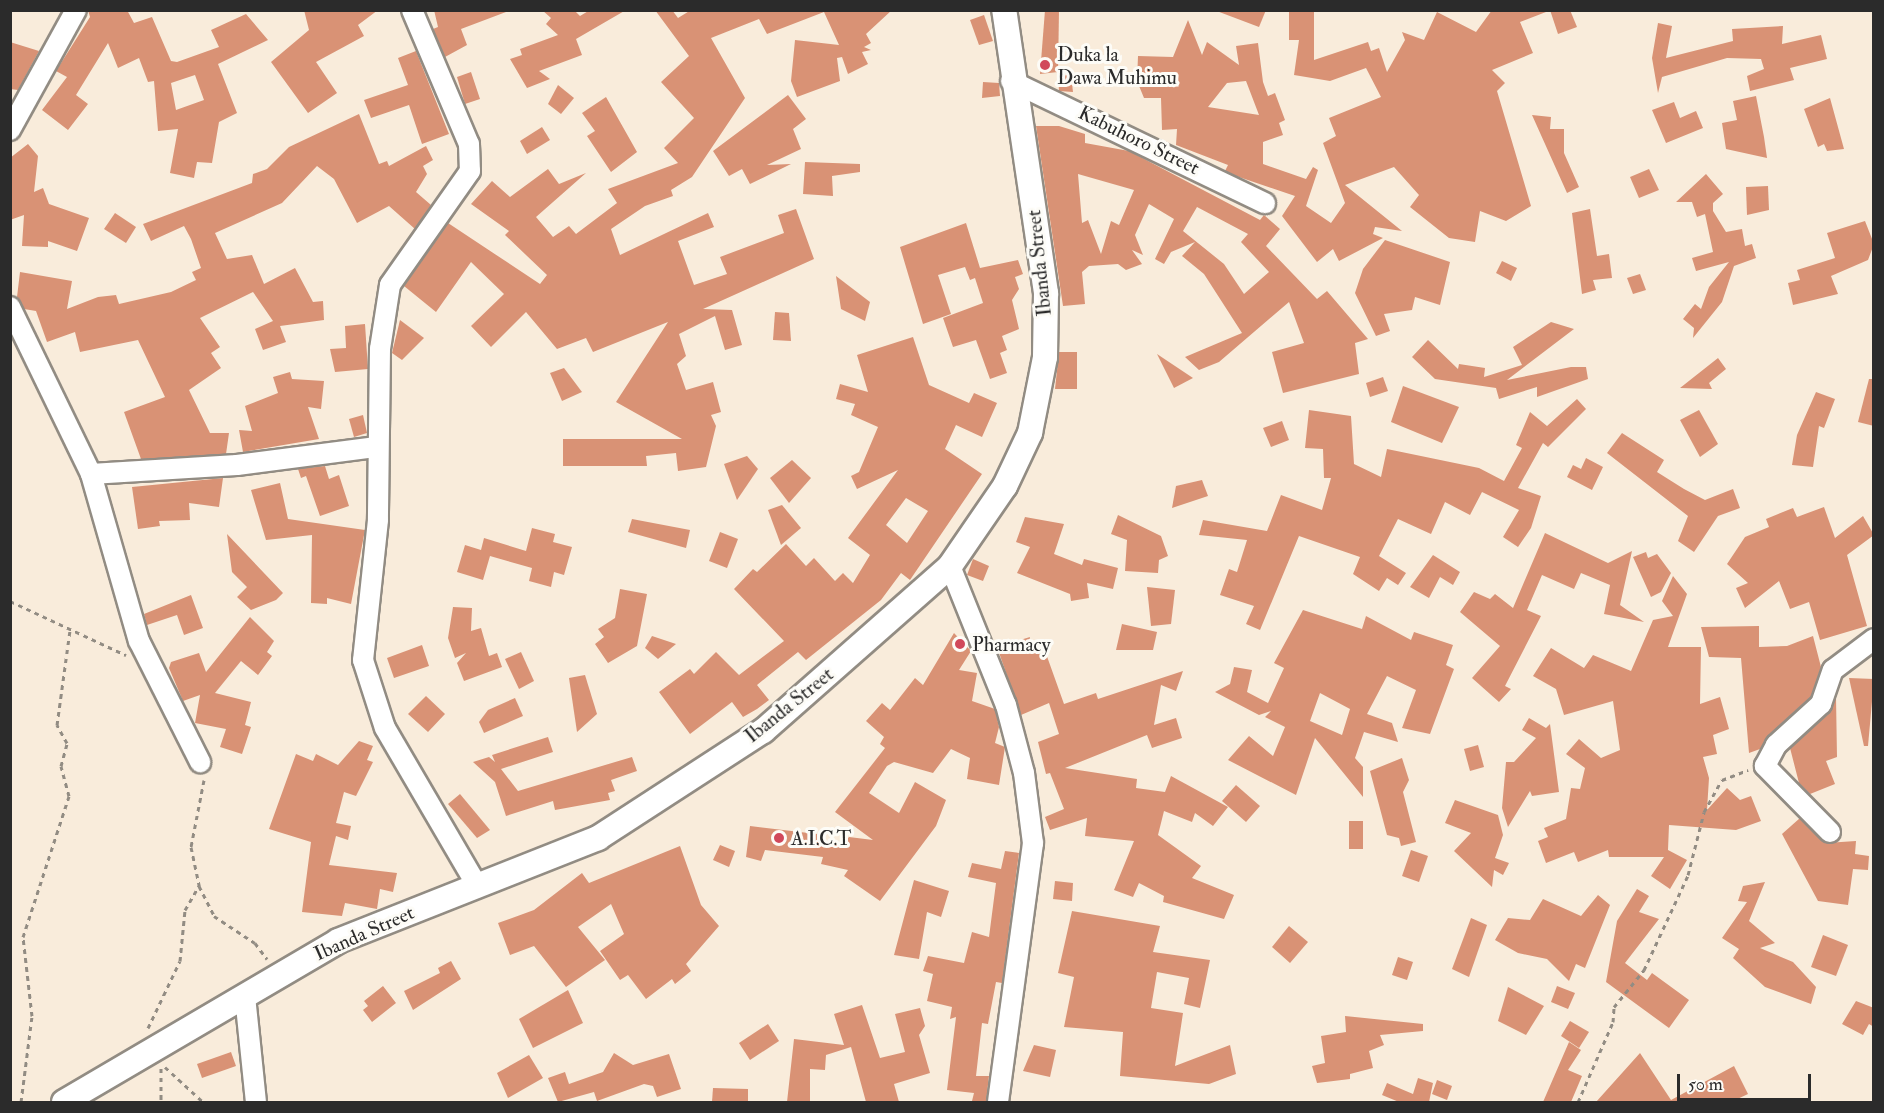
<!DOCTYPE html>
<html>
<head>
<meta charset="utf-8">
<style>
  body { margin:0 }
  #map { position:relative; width:1884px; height:1113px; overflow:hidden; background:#f9ecdb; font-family:"IM FELL Double Pica",serif }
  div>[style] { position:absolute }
  .building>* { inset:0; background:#d99275 }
  .path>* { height:3px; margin-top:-1.5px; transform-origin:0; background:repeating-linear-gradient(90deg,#928c83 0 4.5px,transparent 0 9px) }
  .roads { filter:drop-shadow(2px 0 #928c83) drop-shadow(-2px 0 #928c83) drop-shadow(0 2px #928c83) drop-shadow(0 -2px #928c83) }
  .minor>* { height:20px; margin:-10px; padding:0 10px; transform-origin:10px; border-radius:10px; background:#fff }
  .tertiary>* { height:24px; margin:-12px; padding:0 12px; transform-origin:12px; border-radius:12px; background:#fff }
  .dots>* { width:16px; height:16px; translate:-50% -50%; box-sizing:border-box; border:3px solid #fdfcf7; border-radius:50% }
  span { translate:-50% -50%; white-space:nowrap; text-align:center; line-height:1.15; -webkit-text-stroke:6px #fdfcf7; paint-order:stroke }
  .poi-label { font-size:20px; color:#2b2b2b }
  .left { translate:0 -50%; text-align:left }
  .street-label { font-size:20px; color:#2b2b2b }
  .frame { position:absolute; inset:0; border:12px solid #2b2b2b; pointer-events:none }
  .scale { position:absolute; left:1677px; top:1074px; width:134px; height:27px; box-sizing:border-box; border:3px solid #2b2b2b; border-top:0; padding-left:8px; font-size:18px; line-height:21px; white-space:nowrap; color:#2b2b2b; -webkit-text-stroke:4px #fdfcf7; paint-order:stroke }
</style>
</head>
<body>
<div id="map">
  <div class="building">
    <div style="clip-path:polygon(evenodd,88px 10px,127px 10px,134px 23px,152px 17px,171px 61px,177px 62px,219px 47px,211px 30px,246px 14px,268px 40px,218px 64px,237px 113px,219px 122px,212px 163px,197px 162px,194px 178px,170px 173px,178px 129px,158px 131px,154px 81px,148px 82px,139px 58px,118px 68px,108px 43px,76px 95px,88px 104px,68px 130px,42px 110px,67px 77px,56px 71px,90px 17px,88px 10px,195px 75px,204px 100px,176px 110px,171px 83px,195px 75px)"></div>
    <div style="clip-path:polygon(304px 10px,378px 10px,358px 25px,364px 36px,316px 62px,337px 93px,308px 113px,271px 62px,309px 30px)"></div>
    <div style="clip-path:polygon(434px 10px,506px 10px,506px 12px,461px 29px,467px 45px,445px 57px,433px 29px,438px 27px)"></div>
    <div style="clip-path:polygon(542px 10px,574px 10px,580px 16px,590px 10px,626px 10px,576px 39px,582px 55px,539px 71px,550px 79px,527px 88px,510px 59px,522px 55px,520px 49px,558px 35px,546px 24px,551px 18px)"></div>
    <div style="clip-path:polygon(655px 10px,672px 10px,678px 18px,691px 10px,892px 10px,866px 34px,871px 43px,864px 47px,871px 50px,862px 52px,868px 64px,848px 74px,842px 57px,837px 58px,840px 81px,797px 97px,791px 81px,795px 40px,839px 45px,824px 12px,767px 34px,759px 19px,711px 38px,745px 98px,692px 177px,671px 190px,673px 196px,645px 206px,611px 229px,620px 255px,708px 213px,714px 227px,678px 241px,694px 285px,727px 274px,720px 257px,784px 233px,778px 215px,796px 209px,814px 259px,703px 309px,732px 310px,742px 345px,725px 350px,715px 316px,679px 334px,686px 356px,677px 364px,686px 390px,713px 382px,721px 412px,711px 415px,716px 426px,706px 467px,678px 471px,676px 453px,646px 456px,647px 466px,563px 466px,563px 439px,682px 439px,616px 402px,668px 322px,593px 352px,586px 338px,557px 349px,526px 312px,491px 347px,471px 326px,504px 294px,471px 262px,436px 312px,404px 286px,448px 223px,540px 284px,547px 275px,505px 235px,509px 231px,471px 204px,492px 181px,510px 197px,548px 169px,559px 184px,586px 173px,536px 217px,553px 237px,569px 226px,576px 234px,617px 203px,608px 189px,678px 163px,664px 148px,694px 118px,661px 82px,689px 56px)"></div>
    <div style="clip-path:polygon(1045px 10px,1059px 10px,1058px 72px,1040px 74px)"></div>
    <div style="clip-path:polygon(1214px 10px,1266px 10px,1259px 27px)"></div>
    <div style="clip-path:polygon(evenodd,1492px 10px,1546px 12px,1520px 22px,1533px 53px,1492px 70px,1505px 83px,1497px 91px,1531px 206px,1506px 221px,1480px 211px,1475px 242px,1449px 238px,1410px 207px,1419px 195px,1394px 167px,1345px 185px,1402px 231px,1375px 227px,1373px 234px,1383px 238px,1339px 261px,1333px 249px,1317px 262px,1282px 216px,1295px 196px,1236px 176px,1225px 171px,1228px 165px,1176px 145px,1177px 129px,1162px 130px,1161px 98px,1144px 98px,1137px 81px,1138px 56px,1173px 57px,1188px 20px,1202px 55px,1207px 42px,1239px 65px,1236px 46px,1258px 43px,1263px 82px,1268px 96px,1275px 93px,1285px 120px,1279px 123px,1283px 135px,1263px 142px,1263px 164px,1306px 179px,1313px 167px,1318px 170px,1306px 206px,1331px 223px,1345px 203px,1323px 143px,1336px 136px,1329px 118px,1381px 97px,1366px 68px,1330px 81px,1294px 75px,1299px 40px,1289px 40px,1289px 11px,1314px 11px,1314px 60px,1368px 42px,1371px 51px,1379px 48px,1387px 72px,1405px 40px,1402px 32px,1424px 40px,1437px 12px,1476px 32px,1492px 10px,1246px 81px,1259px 115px,1208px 107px,1227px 83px,1246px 81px)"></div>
    <div style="clip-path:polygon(1550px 10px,1570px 10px,1577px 27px,1558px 34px)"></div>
    <div style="clip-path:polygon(984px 15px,993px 41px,979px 45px,970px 20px)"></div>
    <div style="clip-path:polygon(1658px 23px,1672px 26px,1666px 58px,1733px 41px,1732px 29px,1783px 26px,1782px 44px,1821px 35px,1827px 59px,1790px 68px,1794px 80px,1750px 91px,1747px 76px,1764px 69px,1761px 59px,1727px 58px,1662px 77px,1658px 93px,1652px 58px)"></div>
    <div style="clip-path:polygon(10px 42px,39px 51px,18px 90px,10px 89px)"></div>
    <div style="clip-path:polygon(416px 51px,449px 134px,422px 144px,409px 105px,371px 118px,364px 100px,408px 85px,398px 58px)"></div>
    <div style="clip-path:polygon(471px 72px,480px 99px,465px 104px,457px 77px)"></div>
    <div style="clip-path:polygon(1071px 75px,1073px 92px,1059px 91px,1058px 76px)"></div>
    <div style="clip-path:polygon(983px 82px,999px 83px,1000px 96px,982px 98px)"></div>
    <div style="clip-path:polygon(558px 85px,574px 98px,561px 114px,548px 104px)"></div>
    <div style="clip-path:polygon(788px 95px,806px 119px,793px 129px,801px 149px,767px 165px,791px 164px,750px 184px,742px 169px,729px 176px,713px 151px)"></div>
    <div style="clip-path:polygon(1756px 96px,1764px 137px,1767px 158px,1726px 149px,1722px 123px,1737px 120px,1733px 101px)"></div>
    <div style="clip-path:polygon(606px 97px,637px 152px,611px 172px,587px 136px,595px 131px,582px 113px)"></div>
    <div style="clip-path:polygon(1830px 98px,1844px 149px,1827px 151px,1824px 144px,1818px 147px,1804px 109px)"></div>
    <div style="clip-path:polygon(1674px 102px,1680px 118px,1696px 111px,1703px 128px,1666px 143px,1652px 110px)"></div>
    <div style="clip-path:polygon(359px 114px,379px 164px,387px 161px,389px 166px,426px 146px,433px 160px,423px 166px,427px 174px,416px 192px,431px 205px,415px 229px,389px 206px,357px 223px,334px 179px,317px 166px,282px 203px,215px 233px,227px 259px,252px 255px,264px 284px,295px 268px,313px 302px,323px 301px,324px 320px,280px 326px,286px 342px,263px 350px,255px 329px,273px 321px,253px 292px,200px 318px,220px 347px,211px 353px,221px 368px,189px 390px,210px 433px,229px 433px,226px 454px,141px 459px,124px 412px,165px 397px,138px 340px,80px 352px,75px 332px,47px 342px,36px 311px,24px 309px,17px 297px,20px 272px,72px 281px,67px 309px,98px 297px,116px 295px,119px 304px,171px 292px,196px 280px,192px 272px,201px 268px,191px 239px,184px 226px,151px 241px,143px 224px,252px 183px,253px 174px,267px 169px,289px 147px)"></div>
    <div style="clip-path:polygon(1532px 115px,1551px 117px,1550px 129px,1564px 129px,1564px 153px,1579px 187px,1567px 193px)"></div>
    <div style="clip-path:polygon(evenodd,1036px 126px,1059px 126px,1085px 134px,1085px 143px,1129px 151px,1260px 220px,1264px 215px,1280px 229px,1266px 246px,1317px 299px,1327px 291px,1368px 339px,1355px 343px,1359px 374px,1283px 393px,1272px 352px,1304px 343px,1289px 302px,1219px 362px,1199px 370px,1185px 357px,1242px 333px,1204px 274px,1182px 256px,1195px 242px,1171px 252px,1164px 264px,1155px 259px,1174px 219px,1149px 204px,1135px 235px,1143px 255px,1132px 250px,1142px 264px,1126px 270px,1118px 264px,1089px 266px,1082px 272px,1085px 304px,1063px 306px,1036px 126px,1078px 174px,1134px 190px,1119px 225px,1111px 221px,1101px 254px,1088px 220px,1082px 223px,1078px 174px,1036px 126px,1197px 207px,1248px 234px,1241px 242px,1269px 272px,1244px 294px,1224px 264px,1183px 231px,1197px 207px)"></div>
    <div style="clip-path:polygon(542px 127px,550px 140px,527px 154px,520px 141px)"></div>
    <div style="clip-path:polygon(28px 144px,38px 156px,34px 192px,43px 188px,49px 204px,89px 218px,77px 251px,48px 241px,48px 247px,22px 246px,24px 215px,10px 220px,10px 158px)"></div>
    <div style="clip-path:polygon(805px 162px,860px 164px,860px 172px,832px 176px,833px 196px,803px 194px)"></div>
    <div style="clip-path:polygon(1649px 169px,1659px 190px,1639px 198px,1630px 177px)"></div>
    <div style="clip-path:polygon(1706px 174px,1723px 194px,1713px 203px,1713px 211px,1726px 232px,1742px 229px,1745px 246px,1752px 244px,1756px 258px,1734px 266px,1722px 302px,1693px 338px,1694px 328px,1683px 319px,1695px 304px,1701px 309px,1709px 287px,1729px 262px,1696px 271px,1692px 258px,1713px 252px,1705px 214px,1697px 217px,1692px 202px,1676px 202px)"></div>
    <div style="clip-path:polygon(1768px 186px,1769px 210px,1747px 215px,1746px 187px)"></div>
    <div style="clip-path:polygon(1590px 209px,1597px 256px,1609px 254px,1612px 278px,1593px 280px,1596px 290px,1582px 294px,1572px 213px)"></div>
    <div style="clip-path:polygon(115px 213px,136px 227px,126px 243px,104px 229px)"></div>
    <div style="clip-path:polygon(1865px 221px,1874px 244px,1868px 260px,1831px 276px,1838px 294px,1793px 305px,1788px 283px,1800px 280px,1797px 270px,1835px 258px,1827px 233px)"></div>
    <div style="clip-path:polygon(966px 223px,980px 268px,1018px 260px,1023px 274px,1015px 277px,1019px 289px,1012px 300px,1019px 329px,1002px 336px,1007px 350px,1000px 353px,1007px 373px,990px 379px,976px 340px,953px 347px,943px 318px,983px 303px,975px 278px,970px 280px,965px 267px,938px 275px,951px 314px,923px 324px,900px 247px)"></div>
    <div style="clip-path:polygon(1385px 240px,1450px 262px,1440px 305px,1415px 297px,1412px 310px,1384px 314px,1390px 331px,1376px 336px,1355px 293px,1363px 269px)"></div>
    <div style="clip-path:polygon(1502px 261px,1517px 268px,1511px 281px,1496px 273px)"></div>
    <div style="clip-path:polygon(1640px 274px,1646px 290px,1633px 294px,1627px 278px)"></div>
    <div style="clip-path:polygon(836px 276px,870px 302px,865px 321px,841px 309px)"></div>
    <div style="clip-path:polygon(775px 312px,789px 313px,791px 341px,773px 340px)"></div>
    <div style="clip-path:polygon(400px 320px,424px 338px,402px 360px,392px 353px)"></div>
    <div style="clip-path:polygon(1551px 322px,1574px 329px,1507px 380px,1571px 367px,1586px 367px,1588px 379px,1537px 397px,1537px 387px,1499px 399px,1496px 388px,1435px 379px,1412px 357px,1428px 340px,1458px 369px,1459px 364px,1485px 368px,1484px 377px,1522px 365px,1513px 347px)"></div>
    <div style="clip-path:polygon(365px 324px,368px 369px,335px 372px,330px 349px,346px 348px,345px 326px)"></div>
    <div style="clip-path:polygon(evenodd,913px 337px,929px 385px,969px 403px,974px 393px,997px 403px,982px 437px,956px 425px,945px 449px,982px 474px,910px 580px,901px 573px,881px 600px,806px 660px,798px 652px,757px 685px,769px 700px,757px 709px,743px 717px,732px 702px,690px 734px,659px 692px,690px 669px,694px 674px,716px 652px,739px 675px,784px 641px,734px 589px,753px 569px,757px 572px,786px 544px,806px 566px,814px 558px,835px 581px,843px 573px,853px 583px,870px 555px,848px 538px,898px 470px,857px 489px,851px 476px,859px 472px,878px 427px,851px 415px,855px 404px,836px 399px,840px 384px,868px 392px,857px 355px,913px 337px,906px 498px,928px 511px,907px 543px,886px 525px,906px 498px)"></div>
    <div style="clip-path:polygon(1059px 352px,1077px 352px,1077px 389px,1055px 389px)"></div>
    <div style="clip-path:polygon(1157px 354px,1193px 378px,1174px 388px)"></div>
    <div style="clip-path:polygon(1718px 358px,1726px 369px,1709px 383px,1712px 389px,1680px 388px)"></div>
    <div style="clip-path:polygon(564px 368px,582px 392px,562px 401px,550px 373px)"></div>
    <div style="clip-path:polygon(290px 372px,292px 379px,324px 381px,321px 409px,308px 407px,319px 439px,243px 452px,239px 430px,252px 431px,245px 406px,278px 393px,273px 377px)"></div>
    <div style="clip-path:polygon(1383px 377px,1388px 391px,1370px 397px,1366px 383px)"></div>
    <div style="clip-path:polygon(1869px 379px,1874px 379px,1874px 426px,1858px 422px)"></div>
    <div style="clip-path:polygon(1403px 386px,1459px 407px,1442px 443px,1391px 422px)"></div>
    <div style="clip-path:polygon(1816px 392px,1835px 399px,1824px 428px,1819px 426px,1813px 467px,1792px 465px,1797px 435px)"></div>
    <div style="clip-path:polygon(1577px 399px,1586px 409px,1548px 447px,1543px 443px,1518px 488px,1541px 496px,1531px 528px,1518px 547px,1503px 537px,1519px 510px,1482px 492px,1470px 515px,1445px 502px,1431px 534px,1398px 519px,1379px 556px,1406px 573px,1398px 585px,1387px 578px,1379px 591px,1353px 574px,1360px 557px,1299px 536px,1260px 630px,1246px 624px,1254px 606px,1220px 595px,1229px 569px,1237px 572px,1247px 540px,1199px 535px,1203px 520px,1267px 531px,1281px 495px,1322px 510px,1331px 478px,1324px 478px,1323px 449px,1305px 448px,1309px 410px,1351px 416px,1354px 464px,1381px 477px,1387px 449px,1479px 468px,1504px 481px,1522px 448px,1516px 445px,1530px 412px,1547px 426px)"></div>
    <div style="clip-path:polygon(1699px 410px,1718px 444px,1700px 457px,1680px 420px)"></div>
    <div style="clip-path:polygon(363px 415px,367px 433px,354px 437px,349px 419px)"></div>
    <div style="clip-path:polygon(1282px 421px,1289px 440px,1271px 447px,1263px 428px)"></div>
    <div style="clip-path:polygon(1622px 433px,1664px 460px,1657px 472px,1684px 489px,1705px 500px,1733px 489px,1740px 508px,1718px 516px,1694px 552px,1678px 541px,1688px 516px,1607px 453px)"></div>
    <div style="clip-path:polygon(747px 456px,758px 469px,737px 500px,724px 464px)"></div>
    <div style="clip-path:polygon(1586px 458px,1603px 467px,1592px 490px,1567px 477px,1573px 465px,1581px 469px)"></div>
    <div style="clip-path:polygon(792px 460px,811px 478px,789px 503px,770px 478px)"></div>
    <div style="clip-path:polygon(325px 466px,329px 479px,339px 475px,349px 506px,320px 516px,306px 476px,301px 478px,298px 469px)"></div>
    <div style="clip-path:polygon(223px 478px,219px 507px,189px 503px,190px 520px,159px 521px,160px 526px,138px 529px,132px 487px)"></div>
    <div style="clip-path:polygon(1202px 480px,1208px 496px,1172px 508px,1176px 486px)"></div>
    <div style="clip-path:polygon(280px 483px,288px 519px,365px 530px,351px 604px,327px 598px,327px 604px,311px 603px,312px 535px,266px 540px,251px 490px)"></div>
    <div style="clip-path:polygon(782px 505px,801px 528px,781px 545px,768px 510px)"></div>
    <div style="clip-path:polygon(1824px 507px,1835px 538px,1863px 516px,1874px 535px,1847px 555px,1867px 626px,1820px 640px,1809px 602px,1790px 609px,1779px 581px,1745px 608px,1736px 588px,1748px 583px,1727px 564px,1745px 537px,1769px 527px,1766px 519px,1793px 508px,1797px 517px)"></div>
    <div style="clip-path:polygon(1118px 515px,1161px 536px,1168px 556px,1159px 560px,1158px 573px,1125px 571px,1127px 540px,1111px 534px)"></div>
    <div style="clip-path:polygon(1025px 517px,1064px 524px,1054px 554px,1082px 565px,1084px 559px,1118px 568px,1113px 589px,1087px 583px,1089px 598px,1071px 601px,1070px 594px,1017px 573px,1030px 547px,1016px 542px)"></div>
    <div style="clip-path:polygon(632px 519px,690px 530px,686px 548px,628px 532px)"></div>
    <div style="clip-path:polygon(532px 528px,555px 534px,553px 542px,572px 547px,564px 575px,554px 572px,551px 587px,529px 581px,532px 568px,490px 556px,483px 580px,457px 572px,465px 545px,481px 550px,484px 538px,526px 551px)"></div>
    <div style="clip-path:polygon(720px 532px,738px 539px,727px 568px,709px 561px)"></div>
    <div style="clip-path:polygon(1545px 533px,1608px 563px,1632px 551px,1620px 605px,1644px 622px,1604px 614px,1610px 585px,1581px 573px,1574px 589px,1542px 575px,1527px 610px,1541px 616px,1505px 686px,1511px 689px,1499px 702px,1472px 678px,1500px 646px,1460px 612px,1474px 592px,1490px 599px,1495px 594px,1513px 608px)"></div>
    <div style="clip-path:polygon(227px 534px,283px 593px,276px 600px,251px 610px,237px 597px,247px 587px,232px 572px)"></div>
    <div style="clip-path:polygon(1646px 552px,1648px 558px,1657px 554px,1671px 573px,1661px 592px,1651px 597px,1633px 557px)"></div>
    <div style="clip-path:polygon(1433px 555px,1460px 572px,1453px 585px,1440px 577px,1429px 598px,1410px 587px)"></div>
    <div style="clip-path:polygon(973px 559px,989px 566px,983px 581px,967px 575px)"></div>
    <div style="clip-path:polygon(1673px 576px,1687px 594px,1668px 647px,1701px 647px,1700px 704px,1720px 697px,1729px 729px,1713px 735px,1717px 754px,1703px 757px,1709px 778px,1707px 810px,1727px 788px,1740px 800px,1751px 796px,1761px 821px,1736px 830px,1669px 825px,1668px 850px,1687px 860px,1670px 889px,1651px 876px,1664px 857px,1609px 857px,1608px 850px,1578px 862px,1574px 852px,1546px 863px,1538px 841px,1548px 837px,1544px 828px,1566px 819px,1571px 788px,1580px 789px,1585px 768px,1566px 754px,1579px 739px,1601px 758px,1620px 750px,1613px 701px,1564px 715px,1556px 689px,1533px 676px,1551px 648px,1584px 668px,1593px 655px,1631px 671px,1653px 620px,1673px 616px,1662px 601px)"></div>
    <div style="clip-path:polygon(1147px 587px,1175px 590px,1171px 624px,1151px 626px)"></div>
    <div style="clip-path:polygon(620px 589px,647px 594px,637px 646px,608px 663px,595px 644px,604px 637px,598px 629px,615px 618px)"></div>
    <div style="clip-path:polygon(191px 595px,203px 628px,184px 635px,177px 615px,147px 625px,144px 614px)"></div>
    <div style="clip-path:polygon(453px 607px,472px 608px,471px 631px,481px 628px,489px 656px,497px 653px,502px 667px,464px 681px,457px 663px,466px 653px,455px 658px,448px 638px)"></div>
    <div style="clip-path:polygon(evenodd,1303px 610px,1362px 629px,1366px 616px,1411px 640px,1414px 632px,1453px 645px,1446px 665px,1454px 669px,1430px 734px,1402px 728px,1416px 690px,1387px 676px,1367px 714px,1392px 723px,1398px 742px,1364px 732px,1355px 758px,1363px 767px,1363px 797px,1315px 738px,1296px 795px,1228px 760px,1249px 736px,1273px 756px,1285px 727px,1265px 717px,1271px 711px,1259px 715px,1215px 692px,1230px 684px,1234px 667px,1252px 670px,1247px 692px,1268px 703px,1284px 668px,1274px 663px,1303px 610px,1320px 693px,1350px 709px,1342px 735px,1310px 721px,1320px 693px)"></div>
    <div style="clip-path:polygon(250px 617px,274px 641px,267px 652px,272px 656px,258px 675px,241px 661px,215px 693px,251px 702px,245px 725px,251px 727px,242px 754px,220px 747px,226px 729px,195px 723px,200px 695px,183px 701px,169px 668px,171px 662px,199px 653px,206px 672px)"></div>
    <div style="clip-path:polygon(1122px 624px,1157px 632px,1153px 650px,1116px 650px)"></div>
    <div style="clip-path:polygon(1759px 626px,1759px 647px,1787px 646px,1813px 636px,1821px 667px,1811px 697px,1760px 749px,1749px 753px,1741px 658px,1709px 657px,1701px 627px)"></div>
    <div style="clip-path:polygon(954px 633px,971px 651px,959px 670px,977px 673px,972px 701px,995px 709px,999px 727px,995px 743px,1005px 747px,999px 785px,967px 779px,970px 758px,951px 749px,933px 773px,894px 762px,887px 766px,869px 793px,899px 813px,915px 782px,946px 800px,936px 826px,880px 901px,844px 876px,848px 870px,821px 864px,823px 857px,765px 850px,761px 861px,746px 857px,750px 826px,817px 834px,817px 840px,841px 846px,849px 837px,873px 840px,835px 812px,885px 748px,880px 744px,884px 737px,866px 721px,882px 703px,890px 710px,915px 678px,923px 685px)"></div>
    <div style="clip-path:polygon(652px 636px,676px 644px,658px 659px,645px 648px)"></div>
    <div style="clip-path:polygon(1030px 637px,1027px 653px,1044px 648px,1064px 704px,1096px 693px,1098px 699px,1183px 671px,1176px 691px,1161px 685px,1154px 725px,1176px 718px,1182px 738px,1152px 748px,1147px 735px,1065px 768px,1137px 779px,1136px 788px,1165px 792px,1171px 776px,1228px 807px,1213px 826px,1195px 813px,1192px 822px,1164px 811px,1158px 835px,1201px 866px,1192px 878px,1234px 895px,1224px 919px,1163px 902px,1164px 896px,1139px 883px,1133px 897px,1114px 890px,1134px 841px,1085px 836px,1087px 818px,1050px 830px,1045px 817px,1064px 809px,1050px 773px,1046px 774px,1038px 742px,1059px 734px,1049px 703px,1021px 715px,997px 647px)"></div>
    <div style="clip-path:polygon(422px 645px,429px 666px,394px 678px,387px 658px)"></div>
    <div style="clip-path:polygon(521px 652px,534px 681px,519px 689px,505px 659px)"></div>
    <div style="clip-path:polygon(585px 675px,597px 714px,577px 732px,569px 678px)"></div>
    <div style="clip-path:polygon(1849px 678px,1874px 679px,1868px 746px,1864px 746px)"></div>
    <div style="clip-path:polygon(426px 696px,445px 714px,428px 732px,408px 714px)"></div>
    <div style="clip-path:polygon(1836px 697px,1837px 757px,1826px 761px,1835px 784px,1810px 794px,1799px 783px,1790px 748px,1829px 713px)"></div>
    <div style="clip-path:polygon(515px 698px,523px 716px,484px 733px,479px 722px,488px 710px)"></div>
    <div style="clip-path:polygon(1529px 718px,1546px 728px,1550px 724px,1559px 792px,1532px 796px,1530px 791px,1508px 827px,1502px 808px,1506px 762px,1514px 762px,1536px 738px,1522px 730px)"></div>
    <div style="clip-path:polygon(548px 737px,553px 752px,501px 769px,518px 791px,632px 757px,637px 771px,611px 780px,615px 791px,608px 793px,610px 800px,555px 810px,553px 801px,506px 816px,495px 782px,473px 762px,489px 757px,495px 762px,492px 755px)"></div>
    <div style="clip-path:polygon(359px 741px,373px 746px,367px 760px,373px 762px,356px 796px,344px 792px,336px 823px,351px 826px,348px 840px,336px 836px,329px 865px,397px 873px,393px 892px,380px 889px,377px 909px,345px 903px,342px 916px,302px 912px,311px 842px,269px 829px,296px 754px,313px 761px,316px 754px,338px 765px)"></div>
    <div style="clip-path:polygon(1478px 745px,1484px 767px,1470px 771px,1464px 749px)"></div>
    <div style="clip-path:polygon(1402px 758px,1409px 780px,1403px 792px,1416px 842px,1401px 846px,1399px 838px,1387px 835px,1370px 771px)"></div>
    <div style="clip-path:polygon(1236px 785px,1260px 806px,1246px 822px,1222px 801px)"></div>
    <div style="clip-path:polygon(460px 794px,490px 830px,477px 838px,448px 804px)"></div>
    <div style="clip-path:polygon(1455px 800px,1498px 815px,1503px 835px,1495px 858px,1509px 863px,1503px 875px,1494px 870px,1492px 887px,1454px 851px,1471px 833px,1445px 823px)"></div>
    <div style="clip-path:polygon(1800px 818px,1826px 843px,1856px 841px,1855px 854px,1869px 856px,1868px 870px,1853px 869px,1848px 905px,1818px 901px,1782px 834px)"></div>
    <div style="clip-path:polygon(1349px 821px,1363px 821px,1363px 849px,1349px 849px)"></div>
    <div style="clip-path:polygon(720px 845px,735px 851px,729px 867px,713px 860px)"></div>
    <div style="clip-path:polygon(680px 846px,701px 905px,719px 926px,686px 964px,691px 971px,675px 984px,672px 979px,646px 999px,628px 975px,620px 980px,600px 951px,624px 934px,611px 904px,578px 927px,605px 960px,566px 987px,534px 946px,510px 955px,498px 923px,534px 910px,582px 873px,589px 883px)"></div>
    <div style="clip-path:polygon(1411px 850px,1428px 856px,1419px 882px,1402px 876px)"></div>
    <div style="clip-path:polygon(1005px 851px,1019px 853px,1002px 983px,996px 982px,988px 1024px,982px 1023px,976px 1076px,989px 1076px,986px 1102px,981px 1102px,972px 1101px,974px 1093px,947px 1090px,956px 1017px,950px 1019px,952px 1007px,927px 1001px,933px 974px,923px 971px,928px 956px,964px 963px,972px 932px,989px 937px,996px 883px,968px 877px,972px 863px,1001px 869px)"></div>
    <div style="clip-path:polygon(914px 880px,949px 891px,941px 917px,927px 912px,919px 959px,894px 955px)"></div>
    <div style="clip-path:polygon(1055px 881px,1073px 883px,1072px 901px,1053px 899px)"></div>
    <div style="clip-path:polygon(1765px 882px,1749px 921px,1775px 943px,1760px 948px,1793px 962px,1816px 987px,1811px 1004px,1765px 987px,1733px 958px,1739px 949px,1722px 938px,1747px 902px,1738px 901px,1743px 886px)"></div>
    <div style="clip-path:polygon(1637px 889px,1649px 896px,1639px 912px,1659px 919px,1625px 963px,1647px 980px,1652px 973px,1689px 1000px,1669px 1028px,1606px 982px,1617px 921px)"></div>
    <div style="clip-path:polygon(1598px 895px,1610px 905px,1585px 968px,1576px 964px,1569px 981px,1547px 959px,1518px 953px,1495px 940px,1508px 918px,1530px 920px,1543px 899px,1581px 916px)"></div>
    <div style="clip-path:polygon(1072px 911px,1160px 926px,1153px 952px,1210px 960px,1200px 1008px,1184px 1004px,1189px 978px,1157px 972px,1151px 1008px,1183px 1013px,1175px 1066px,1230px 1045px,1236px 1074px,1209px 1084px,1120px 1076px,1123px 1032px,1064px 1027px,1074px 977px,1058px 973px)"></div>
    <div style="clip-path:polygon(1471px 918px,1487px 925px,1469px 977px,1452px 969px)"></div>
    <div style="clip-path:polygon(1289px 926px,1308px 942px,1290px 963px,1272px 947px)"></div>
    <div style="clip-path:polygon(1823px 935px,1848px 945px,1836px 976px,1811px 967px)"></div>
    <div style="clip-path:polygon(1398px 957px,1413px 962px,1407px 980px,1392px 975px)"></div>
    <div style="clip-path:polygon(451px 961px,461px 979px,413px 1010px,404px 991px,440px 973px,438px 968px)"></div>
    <div style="clip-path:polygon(383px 986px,396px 1003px,372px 1022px,363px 1010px,368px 1006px,364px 1001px)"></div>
    <div style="clip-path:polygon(1557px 986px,1575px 993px,1568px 1009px,1551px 1002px)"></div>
    <div style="clip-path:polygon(1508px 987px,1544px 1006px,1526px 1035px,1498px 1021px)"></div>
    <div style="clip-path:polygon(568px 990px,583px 1023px,533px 1048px,519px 1019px)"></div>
    <div style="clip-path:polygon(1856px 1001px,1874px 1008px,1874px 1027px,1869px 1024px,1863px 1035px,1842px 1024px)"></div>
    <div style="clip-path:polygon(862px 1005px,880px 1058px,905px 1052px,895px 1014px,920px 1008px,925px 1026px,919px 1035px,930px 1073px,894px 1084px,899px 1102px,866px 1102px,851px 1047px,826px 1055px,825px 1070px,810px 1069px,810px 1102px,787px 1102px,794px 1039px,844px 1045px,834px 1014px)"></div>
    <div style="clip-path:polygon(1345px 1016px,1423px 1024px,1423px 1031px,1380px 1035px,1384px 1045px,1369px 1051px,1373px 1068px,1350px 1074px,1350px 1079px,1317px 1083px,1312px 1066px,1325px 1063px,1321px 1036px,1346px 1032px)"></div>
    <div style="clip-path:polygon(1570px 1021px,1589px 1032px,1579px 1048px,1561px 1036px)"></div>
    <div style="clip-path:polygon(768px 1024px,779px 1041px,750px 1060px,739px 1043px)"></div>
    <div style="clip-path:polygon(1569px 1042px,1581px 1050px,1568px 1070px,1582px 1076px,1571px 1102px,1543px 1102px)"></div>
    <div style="clip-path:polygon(1034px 1045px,1056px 1050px,1050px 1077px,1023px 1071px)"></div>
    <div style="clip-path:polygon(231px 1052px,236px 1066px,202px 1078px,197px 1064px)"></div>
    <div style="clip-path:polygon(614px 1053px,633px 1065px,669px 1054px,681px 1089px,657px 1097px,653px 1086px,644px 1084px,597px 1101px,594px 1092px,558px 1102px,548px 1078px,565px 1072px,569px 1084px,603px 1072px)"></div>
    <div style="clip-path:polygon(1640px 1053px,1671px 1100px,1734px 1066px,1748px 1094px,1731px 1102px,1596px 1102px)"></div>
    <div style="clip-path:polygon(529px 1055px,543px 1078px,508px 1098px,497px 1073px)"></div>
    <div style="clip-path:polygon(1418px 1078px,1433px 1083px,1429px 1102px,1399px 1102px,1382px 1095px,1387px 1083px,1413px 1094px)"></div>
    <div style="clip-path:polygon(1437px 1080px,1452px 1086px,1447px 1100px,1432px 1094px)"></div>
    <div style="clip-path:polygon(713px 1088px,748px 1089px,748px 1102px,712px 1102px)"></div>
  </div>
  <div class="path">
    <div style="left:10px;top:601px;width:128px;rotate:25deg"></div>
    <div style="left:204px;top:780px;width:68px;rotate:101deg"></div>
    <div style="left:191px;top:847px;width:40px;rotate:78deg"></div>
    <div style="left:199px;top:886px;width:34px;rotate:63deg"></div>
    <div style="left:214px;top:916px;width:49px;rotate:33.4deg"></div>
    <div style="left:255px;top:943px;width:20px;rotate:53deg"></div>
    <div style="left:148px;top:1028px;width:74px;rotate:-64.5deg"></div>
    <div style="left:180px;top:961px;width:51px;rotate:-84.4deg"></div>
    <div style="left:185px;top:910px;width:28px;rotate:-60deg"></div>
    <div style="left:165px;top:1067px;width:52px;rotate:42.6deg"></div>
    <div style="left:161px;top:1068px;width:34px;rotate:90deg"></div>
    <div style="left:21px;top:1102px;width:87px;rotate:-82.7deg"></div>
    <div style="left:32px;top:1016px;width:80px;rotate:-96.5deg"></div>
    <div style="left:23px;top:937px;width:148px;rotate:-71.9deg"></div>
    <div style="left:69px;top:796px;width:31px;rotate:-105deg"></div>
    <div style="left:61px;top:766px;width:24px;rotate:-75deg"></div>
    <div style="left:67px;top:743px;width:21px;rotate:-119deg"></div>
    <div style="left:57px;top:725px;width:96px;rotate:-82.2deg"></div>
    <div style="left:1578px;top:1102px;width:87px;rotate:-66.4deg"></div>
    <div style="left:1613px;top:1022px;width:15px;rotate:-86deg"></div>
    <div style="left:1614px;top:1007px;width:48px;rotate:-51deg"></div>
    <div style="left:1644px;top:970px;width:105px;rotate:-65.1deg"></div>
    <div style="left:1688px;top:875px;width:65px;rotate:-75.7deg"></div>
    <div style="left:1704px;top:812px;width:37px;rotate:-61deg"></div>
    <div style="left:1722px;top:780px;width:28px;rotate:-21deg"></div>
  </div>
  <div class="roads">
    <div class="minor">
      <div style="left:412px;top:10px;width:146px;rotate:67deg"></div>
      <div style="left:469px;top:144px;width:27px;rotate:88deg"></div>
      <div style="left:470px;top:171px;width:139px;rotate:125.1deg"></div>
      <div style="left:390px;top:285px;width:65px;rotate:98.9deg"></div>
      <div style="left:380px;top:349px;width:171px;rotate:90.7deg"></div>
      <div style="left:378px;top:520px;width:141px;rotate:96.1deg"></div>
      <div style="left:363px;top:660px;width:71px;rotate:72.1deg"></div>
      <div style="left:385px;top:728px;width:181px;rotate:59.7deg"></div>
      <div style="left:1011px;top:81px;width:282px;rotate:25.7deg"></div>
      <div style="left:10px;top:130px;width:137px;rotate:-61.2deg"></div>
      <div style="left:10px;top:307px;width:186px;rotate:64.1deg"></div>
      <div style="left:91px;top:474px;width:174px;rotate:74deg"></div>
      <div style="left:139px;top:641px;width:136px;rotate:63.2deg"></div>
      <div style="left:91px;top:474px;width:146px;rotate:-3.5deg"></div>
      <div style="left:237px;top:465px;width:139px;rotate:-7.4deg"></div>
      <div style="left:950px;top:566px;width:150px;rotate:68.1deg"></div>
      <div style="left:1006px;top:705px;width:70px;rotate:75.2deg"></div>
      <div style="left:1024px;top:773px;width:71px;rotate:82.7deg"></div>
      <div style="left:1033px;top:843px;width:261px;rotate:97.7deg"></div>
      <div style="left:1830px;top:832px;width:93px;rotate:-134.6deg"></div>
      <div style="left:1765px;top:766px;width:24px;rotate:-62deg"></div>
      <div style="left:1776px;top:745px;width:61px;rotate:-42.3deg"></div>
      <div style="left:1821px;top:704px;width:36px;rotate:-71deg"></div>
      <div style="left:1833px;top:670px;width:51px;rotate:-37.1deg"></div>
      <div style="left:245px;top:996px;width:107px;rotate:84.1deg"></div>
    </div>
    <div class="tertiary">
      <div style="left:64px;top:1102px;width:318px;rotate:-30.4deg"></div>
      <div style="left:338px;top:941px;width:280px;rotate:-21.6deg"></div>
      <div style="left:598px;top:838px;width:197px;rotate:-33deg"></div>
      <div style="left:763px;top:731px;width:249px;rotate:-41.4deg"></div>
      <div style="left:950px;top:566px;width:97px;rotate:-55.5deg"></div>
      <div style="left:1005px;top:486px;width:59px;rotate:-64.7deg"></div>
      <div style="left:1030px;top:433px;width:77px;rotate:-78.8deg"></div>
      <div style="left:1045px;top:357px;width:64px;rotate:-89.1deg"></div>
      <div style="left:1046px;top:293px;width:286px;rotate:-98.4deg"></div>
    </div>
  </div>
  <div class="dots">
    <div style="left:1045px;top:65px;background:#d1495b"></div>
    <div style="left:960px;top:644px;background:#d1495b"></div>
    <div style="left:779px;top:838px;background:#d1495b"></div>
  </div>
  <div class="poi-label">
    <span class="left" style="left:1057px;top:66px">Duka la<br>Dawa Muhimu</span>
    <span class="left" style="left:972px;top:644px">Pharmacy</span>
    <span class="left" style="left:791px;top:838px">A.I.C.T</span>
  </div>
  <div class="street-label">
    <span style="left:1139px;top:140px;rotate:26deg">Kabuhoro Street</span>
    <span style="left:1039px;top:263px;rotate:-96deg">Ibanda Street</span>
    <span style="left:789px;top:705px;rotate:-39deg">Ibanda Street</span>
    <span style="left:364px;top:933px;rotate:-24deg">Ibanda Street</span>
  </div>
  <div class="frame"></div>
  <div class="scale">50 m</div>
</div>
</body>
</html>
